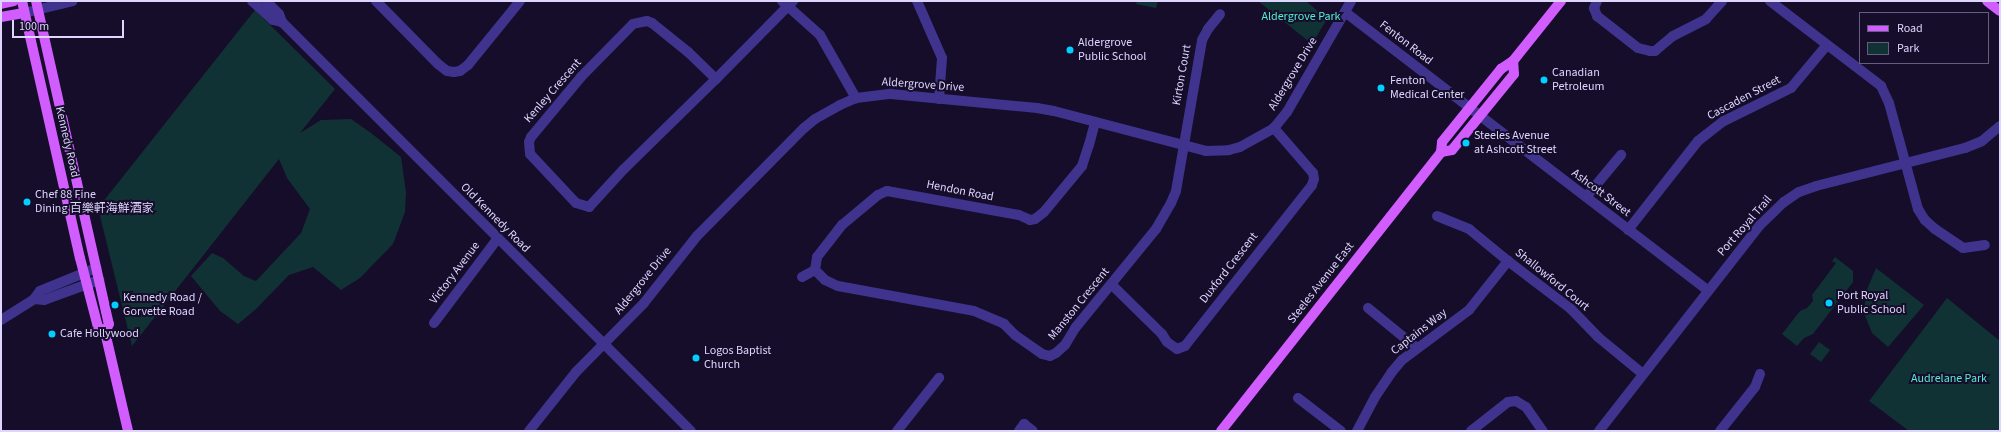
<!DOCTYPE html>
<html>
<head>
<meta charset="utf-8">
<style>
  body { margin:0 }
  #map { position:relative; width:2001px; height:432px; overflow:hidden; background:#150d29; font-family:"Source Sans 3","Noto Sans SC",sans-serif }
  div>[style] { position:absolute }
  .green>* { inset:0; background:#103234 }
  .minor>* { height:10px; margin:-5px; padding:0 5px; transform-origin:5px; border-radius:5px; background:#3f338d }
  .major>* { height:10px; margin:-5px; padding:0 5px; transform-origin:5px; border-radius:5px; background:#d15dff }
  .dots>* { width:11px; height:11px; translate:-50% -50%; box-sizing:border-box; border:2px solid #150d29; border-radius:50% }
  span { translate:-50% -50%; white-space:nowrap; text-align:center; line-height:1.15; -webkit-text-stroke:4px #150d29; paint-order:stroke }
  .park-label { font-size:12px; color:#54ecd4 }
  .poi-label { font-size:12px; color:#ded6ff }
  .left { translate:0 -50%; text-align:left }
  .street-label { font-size:12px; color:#ded6ff }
  .frame { position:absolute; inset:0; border:2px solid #ded6ff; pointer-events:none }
  .legend { position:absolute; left:1859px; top:12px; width:130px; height:52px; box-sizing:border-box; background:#150d29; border:1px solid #655d7f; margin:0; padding:5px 7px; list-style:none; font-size:12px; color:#ded6ff }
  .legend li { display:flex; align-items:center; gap:8px; height:20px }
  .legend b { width:20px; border:1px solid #655d7f }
  .scale { position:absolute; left:12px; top:20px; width:112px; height:18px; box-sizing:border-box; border:2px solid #ded6ff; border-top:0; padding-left:5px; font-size:12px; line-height:14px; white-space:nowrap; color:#ded6ff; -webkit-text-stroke:3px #150d29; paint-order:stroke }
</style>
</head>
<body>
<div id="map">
  <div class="green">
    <div style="clip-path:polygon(1137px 1px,1158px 1px,1156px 8px,1136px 4px)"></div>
    <div style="clip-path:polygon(1258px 1px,1306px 1px,1327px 19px,1312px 44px)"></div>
    <div style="clip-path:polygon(255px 10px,335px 89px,300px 133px,321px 120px,351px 119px,371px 133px,401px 157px,406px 192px,405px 212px,393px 244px,360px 278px,341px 290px,313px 267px,289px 275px,256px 309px,238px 324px,220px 311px,191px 276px,212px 253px,223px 258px,244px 276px,256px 281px,301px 233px,310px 209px,287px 178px,279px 159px,132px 346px,98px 208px)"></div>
    <div style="clip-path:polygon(1835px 257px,1853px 271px,1853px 282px,1813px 334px,1804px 338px,1797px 346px,1782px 334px,1800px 311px,1807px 308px,1813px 301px,1812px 295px,1836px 263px,1832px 261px)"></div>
    <div style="clip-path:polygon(1876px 268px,1924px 305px,1888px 347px,1872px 333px,1864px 313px,1866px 292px)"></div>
    <div style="clip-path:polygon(1947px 298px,2000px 341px,2000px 431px,1909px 431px,1869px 401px)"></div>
    <div style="clip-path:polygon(1819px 342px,1830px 350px,1821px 362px,1810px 354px)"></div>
  </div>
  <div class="minor">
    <div style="left:252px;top:1px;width:28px;rotate:42deg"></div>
    <div style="left:273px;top:20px;width:9px;rotate:13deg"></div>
    <div style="left:282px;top:22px;width:578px;rotate:45deg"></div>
    <div style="left:266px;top:1px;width:18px;rotate:45deg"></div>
    <div style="left:279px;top:14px;width:9px;rotate:69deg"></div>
    <div style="left:376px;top:1px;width:88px;rotate:45.5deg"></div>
    <div style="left:438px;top:64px;width:11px;rotate:38deg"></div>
    <div style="left:447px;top:71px;width:7px;rotate:8deg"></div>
    <div style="left:454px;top:72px;width:6px;rotate:-9deg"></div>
    <div style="left:460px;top:71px;width:10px;rotate:-37deg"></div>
    <div style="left:468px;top:65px;width:82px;rotate:-50.9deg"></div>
    <div style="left:782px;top:1px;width:51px;rotate:41.8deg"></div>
    <div style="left:820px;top:35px;width:73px;rotate:60.3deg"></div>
    <div style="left:917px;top:1px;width:62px;rotate:66.3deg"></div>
    <div style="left:942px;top:58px;width:41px;rotate:94.2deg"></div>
    <div style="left:1597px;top:1px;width:8px;rotate:113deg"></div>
    <div style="left:1594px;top:8px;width:9px;rotate:69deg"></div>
    <div style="left:1597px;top:16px;width:52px;rotate:38deg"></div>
    <div style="left:1638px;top:48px;width:12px;rotate:14deg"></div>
    <div style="left:1650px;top:51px;width:5px"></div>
    <div style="left:1655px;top:51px;width:23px;rotate:-40deg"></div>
    <div style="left:1673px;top:36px;width:37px;rotate:-27deg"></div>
    <div style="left:1706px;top:19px;width:24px;rotate:-48deg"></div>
    <div style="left:1770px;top:1px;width:140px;rotate:37.4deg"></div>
    <div style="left:1881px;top:86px;width:19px;rotate:65deg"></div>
    <div style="left:1889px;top:103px;width:110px;rotate:74.7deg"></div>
    <div style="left:1918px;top:209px;width:13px;rotate:58deg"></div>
    <div style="left:1925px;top:220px;width:13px;rotate:42deg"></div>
    <div style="left:1935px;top:229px;width:34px;rotate:34deg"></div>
    <div style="left:1963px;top:248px;width:22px;rotate:-8deg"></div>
    <div style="left:1345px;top:12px;width:458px;rotate:37.5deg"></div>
    <div style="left:24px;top:13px;width:50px;rotate:-13.8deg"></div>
    <div style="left:716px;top:79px;width:39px;rotate:-136deg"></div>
    <div style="left:688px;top:52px;width:46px;rotate:-141.1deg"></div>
    <div style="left:652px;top:23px;width:5px;rotate:-158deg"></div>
    <div style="left:647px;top:21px;width:14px;rotate:168deg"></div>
    <div style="left:633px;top:24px;width:74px;rotate:134.5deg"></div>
    <div style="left:581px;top:77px;width:78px;rotate:129.8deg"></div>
    <div style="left:531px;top:137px;width:5px;rotate:112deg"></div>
    <div style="left:529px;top:142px;width:12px;rotate:85deg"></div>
    <div style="left:530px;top:154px;width:67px;rotate:46.8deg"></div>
    <div style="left:576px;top:203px;width:14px;rotate:17deg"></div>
    <div style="left:589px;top:207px;width:52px;rotate:-47.4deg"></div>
    <div style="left:624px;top:169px;width:129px;rotate:-44.4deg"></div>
    <div style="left:716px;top:79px;width:110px;rotate:-45.4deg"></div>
    <div style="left:1586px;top:197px;width:55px;rotate:-50.2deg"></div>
    <div style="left:1437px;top:216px;width:35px;rotate:22deg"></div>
    <div style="left:1469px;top:229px;width:50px;rotate:39.4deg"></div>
    <div style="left:1508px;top:261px;width:79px;rotate:37.3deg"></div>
    <div style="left:1571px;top:309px;width:39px;rotate:46deg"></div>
    <div style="left:1598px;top:337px;width:58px;rotate:39.4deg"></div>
    <div style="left:1628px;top:230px;width:113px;rotate:-51.8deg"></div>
    <div style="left:1698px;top:141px;width:33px;rotate:-38deg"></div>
    <div style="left:1724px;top:121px;width:75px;rotate:-26.2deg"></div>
    <div style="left:1791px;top:88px;width:56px;rotate:-50.1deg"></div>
    <div style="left:815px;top:270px;width:14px;rotate:45deg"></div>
    <div style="left:825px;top:280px;width:14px;rotate:25deg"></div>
    <div style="left:838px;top:286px;width:138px;rotate:10.4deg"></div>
    <div style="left:974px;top:311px;width:33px;rotate:23deg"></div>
    <div style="left:1004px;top:324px;width:16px;rotate:45deg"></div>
    <div style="left:1015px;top:335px;width:33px;rotate:35deg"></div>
    <div style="left:1042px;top:354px;width:8px;rotate:14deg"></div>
    <div style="left:1050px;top:356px;width:7px;rotate:-27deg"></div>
    <div style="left:1056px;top:353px;width:12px;rotate:-42deg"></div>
    <div style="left:1065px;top:345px;width:21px;rotate:-59deg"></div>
    <div style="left:1076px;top:327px;width:127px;rotate:-50.8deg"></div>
    <div style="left:1156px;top:229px;width:30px;rotate:-60deg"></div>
    <div style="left:1171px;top:203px;width:13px;rotate:-67deg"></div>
    <div style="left:1176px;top:191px;width:153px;rotate:-80.2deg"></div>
    <div style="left:1202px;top:40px;width:13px;rotate:-61deg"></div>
    <div style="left:1208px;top:29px;width:19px;rotate:-51deg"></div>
    <div style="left:815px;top:270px;width:13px;rotate:-81deg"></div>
    <div style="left:817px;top:257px;width:41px;rotate:-52deg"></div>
    <div style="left:842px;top:225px;width:47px;rotate:-39.8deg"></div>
    <div style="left:878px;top:195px;width:10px;rotate:-24deg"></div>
    <div style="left:887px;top:191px;width:134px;rotate:10.3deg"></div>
    <div style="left:1019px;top:215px;width:12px;rotate:24deg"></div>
    <div style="left:1030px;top:220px;width:5px;rotate:-11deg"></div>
    <div style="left:1035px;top:219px;width:11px;rotate:-38deg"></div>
    <div style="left:1044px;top:212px;width:60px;rotate:-50.4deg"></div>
    <div style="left:1082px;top:166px;width:22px;rotate:-72deg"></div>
    <div style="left:1089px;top:145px;width:24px;rotate:-75deg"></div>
    <div style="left:802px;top:277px;width:15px;rotate:-28deg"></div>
    <div style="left:1112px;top:285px;width:70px;rotate:44.4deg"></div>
    <div style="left:1162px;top:334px;width:9px;rotate:58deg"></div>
    <div style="left:1167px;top:342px;width:12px;rotate:35deg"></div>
    <div style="left:1177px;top:349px;width:9px;rotate:-21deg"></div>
    <div style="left:1185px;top:346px;width:205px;rotate:-51.7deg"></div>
    <div style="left:1312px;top:185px;width:6px;rotate:-72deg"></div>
    <div style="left:1314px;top:179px;width:6px;rotate:-99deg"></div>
    <div style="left:1313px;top:173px;width:60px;rotate:-130.9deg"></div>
    <div style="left:34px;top:299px;width:10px;rotate:6deg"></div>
    <div style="left:44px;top:300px;width:59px;rotate:-20deg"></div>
    <div style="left:1368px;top:308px;width:63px;rotate:39.2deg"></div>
    <div style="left:1px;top:320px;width:39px;rotate:-32deg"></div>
    <div style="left:34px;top:299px;width:10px;rotate:-53deg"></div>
    <div style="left:40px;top:291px;width:61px;rotate:-22.3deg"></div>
    <div style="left:434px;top:323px;width:106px;rotate:-53deg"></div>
    <div style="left:1298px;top:398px;width:54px;rotate:37.5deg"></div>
    <div style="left:529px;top:431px;width:75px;rotate:-51.5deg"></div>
    <div style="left:576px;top:372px;width:97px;rotate:-45.4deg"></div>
    <div style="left:644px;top:303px;width:85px;rotate:-51.7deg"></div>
    <div style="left:697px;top:236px;width:152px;rotate:-45.3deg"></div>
    <div style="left:804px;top:128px;width:14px;rotate:-39deg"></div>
    <div style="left:815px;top:119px;width:29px;rotate:-29deg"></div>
    <div style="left:840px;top:105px;width:17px;rotate:-24deg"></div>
    <div style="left:856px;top:98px;width:35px;rotate:-7deg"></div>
    <div style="left:891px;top:94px;width:147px;rotate:5.5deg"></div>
    <div style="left:1037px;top:108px;width:17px;rotate:10deg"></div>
    <div style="left:1054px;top:111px;width:157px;rotate:14.7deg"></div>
    <div style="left:1206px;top:151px;width:23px;rotate:-2deg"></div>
    <div style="left:1229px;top:150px;width:11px;rotate:-15deg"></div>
    <div style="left:1240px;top:147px;width:39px;rotate:-29deg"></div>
    <div style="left:1274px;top:128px;width:21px;rotate:-51deg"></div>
    <div style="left:1287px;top:112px;width:128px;rotate:-60deg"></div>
    <div style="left:897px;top:431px;width:68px;rotate:-51.6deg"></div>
    <div style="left:1019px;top:431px;width:9px;rotate:-54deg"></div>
    <div style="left:1024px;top:424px;width:11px;rotate:38deg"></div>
    <div style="left:1357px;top:431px;width:38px;rotate:-62deg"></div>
    <div style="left:1375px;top:397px;width:29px;rotate:-56deg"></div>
    <div style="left:1391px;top:373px;width:17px;rotate:-50deg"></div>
    <div style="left:1402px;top:360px;width:84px;rotate:-36.7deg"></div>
    <div style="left:1469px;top:310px;width:63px;rotate:-51.5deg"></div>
    <div style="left:1471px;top:431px;width:47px;rotate:-38.1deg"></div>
    <div style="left:1508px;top:402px;width:8px;rotate:-7deg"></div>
    <div style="left:1516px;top:401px;width:12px;rotate:31deg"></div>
    <div style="left:1526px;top:407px;width:29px;rotate:55deg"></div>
    <div style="left:1599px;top:431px;width:260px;rotate:-52deg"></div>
    <div style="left:1759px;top:226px;width:35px;rotate:-44deg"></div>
    <div style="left:1784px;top:202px;width:18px;rotate:-34deg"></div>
    <div style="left:1799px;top:192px;width:18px;rotate:-19deg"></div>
    <div style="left:1816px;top:186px;width:154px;rotate:-14.3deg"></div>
    <div style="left:1965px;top:148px;width:18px;rotate:-22deg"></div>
    <div style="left:1982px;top:141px;width:23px;rotate:-40deg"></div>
    <div style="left:1720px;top:431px;width:56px;rotate:-51.5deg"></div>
    <div style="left:1755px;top:387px;width:14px;rotate:-69deg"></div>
  </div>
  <div class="major">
    <div style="left:22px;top:1px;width:263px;rotate:77.3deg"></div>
    <div style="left:80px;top:258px;width:71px;rotate:75.4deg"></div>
    <div style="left:98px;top:327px;width:9px;rotate:36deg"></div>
    <div style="left:105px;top:332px;width:102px;rotate:76.9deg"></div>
    <div style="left:36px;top:1px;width:331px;rotate:77.3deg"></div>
    <div style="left:109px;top:324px;width:9px;rotate:117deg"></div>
    <div style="left:1987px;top:1px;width:16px;rotate:38deg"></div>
    <div style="left:1px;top:4px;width:13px;rotate:-13deg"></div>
    <div style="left:1px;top:17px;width:23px;rotate:-10deg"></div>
    <div style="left:1441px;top:152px;width:11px;rotate:-10deg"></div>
    <div style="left:1452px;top:150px;width:98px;rotate:-50.8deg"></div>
    <div style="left:1514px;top:74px;width:13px;rotate:-94deg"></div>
    <div style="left:1221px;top:431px;width:355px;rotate:-51.7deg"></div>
    <div style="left:1441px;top:152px;width:10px;rotate:-84deg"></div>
    <div style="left:1442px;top:142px;width:94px;rotate:-51.1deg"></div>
    <div style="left:1501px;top:69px;width:14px;rotate:-34deg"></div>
    <div style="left:1513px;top:61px;width:77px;rotate:-51.3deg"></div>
  </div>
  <div class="dots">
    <div style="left:1070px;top:50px;background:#02ceff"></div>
    <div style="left:1544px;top:80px;background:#02ceff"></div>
    <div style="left:1381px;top:88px;background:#02ceff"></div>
    <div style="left:1466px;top:143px;background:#02ceff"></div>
    <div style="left:27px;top:202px;background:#02ceff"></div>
    <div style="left:1829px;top:303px;background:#02ceff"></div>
    <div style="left:115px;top:305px;background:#02ceff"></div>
    <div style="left:52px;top:334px;background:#02ceff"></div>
    <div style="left:696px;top:358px;background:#02ceff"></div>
  </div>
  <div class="park-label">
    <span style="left:1301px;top:17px">Aldergrove Park</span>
    <span style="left:1949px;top:379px">Audrelane Park</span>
  </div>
  <div class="poi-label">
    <span class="left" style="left:1078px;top:50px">Aldergrove<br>Public School</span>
    <span class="left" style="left:1552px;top:80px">Canadian<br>Petroleum</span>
    <span class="left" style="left:1390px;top:88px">Fenton<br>Medical Center</span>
    <span class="left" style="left:1474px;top:143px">Steeles Avenue<br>at Ashcott Street</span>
    <span class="left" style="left:35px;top:202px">Chef 88 Fine<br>Dining 百樂軒海鮮酒家</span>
    <span class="left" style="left:1837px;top:303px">Port Royal<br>Public School</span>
    <span class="left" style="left:123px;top:305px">Kennedy Road /<br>Gorvette Road</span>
    <span class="left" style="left:60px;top:334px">Cafe Hollywood</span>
    <span class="left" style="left:704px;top:358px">Logos Baptist<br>Church</span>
  </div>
  <div class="street-label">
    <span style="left:1406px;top:43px;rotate:38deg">Fenton Road</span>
    <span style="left:1293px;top:74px;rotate:-59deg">Aldergrove Drive</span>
    <span style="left:1182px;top:75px;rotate:-80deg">Kirton Court</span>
    <span style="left:923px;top:85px;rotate:4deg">Aldergrove Drive</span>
    <span style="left:553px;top:91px;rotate:-49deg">Kenley Crescent</span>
    <span style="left:1744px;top:98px;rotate:-28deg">Cascaden Street</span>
    <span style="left:67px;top:142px;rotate:77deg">Kennedy Road</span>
    <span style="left:960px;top:191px;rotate:11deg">Hendon Road</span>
    <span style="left:1601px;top:193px;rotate:37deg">Ashcott Street</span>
    <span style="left:495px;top:218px;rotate:45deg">Old Kennedy Road</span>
    <span style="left:1745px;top:226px;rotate:-49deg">Port Royal Trail</span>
    <span style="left:1229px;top:268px;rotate:-52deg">Duxford Crescent</span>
    <span style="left:455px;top:273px;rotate:-53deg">Victory Avenue</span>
    <span style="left:1552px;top:280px;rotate:39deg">Shallowford Court</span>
    <span style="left:643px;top:281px;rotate:-51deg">Aldergrove Drive</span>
    <span style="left:1321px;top:283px;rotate:-52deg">Steeles Avenue East</span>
    <span style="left:1079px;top:304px;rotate:-51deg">Manston Crescent</span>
    <span style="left:1419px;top:332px;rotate:-38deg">Captains Way</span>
  </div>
  <div class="frame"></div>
  <ul class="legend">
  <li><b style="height:5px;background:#d15dff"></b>Road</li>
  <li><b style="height:11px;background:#103234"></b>Park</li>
  </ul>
  <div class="scale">100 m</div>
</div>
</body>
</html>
